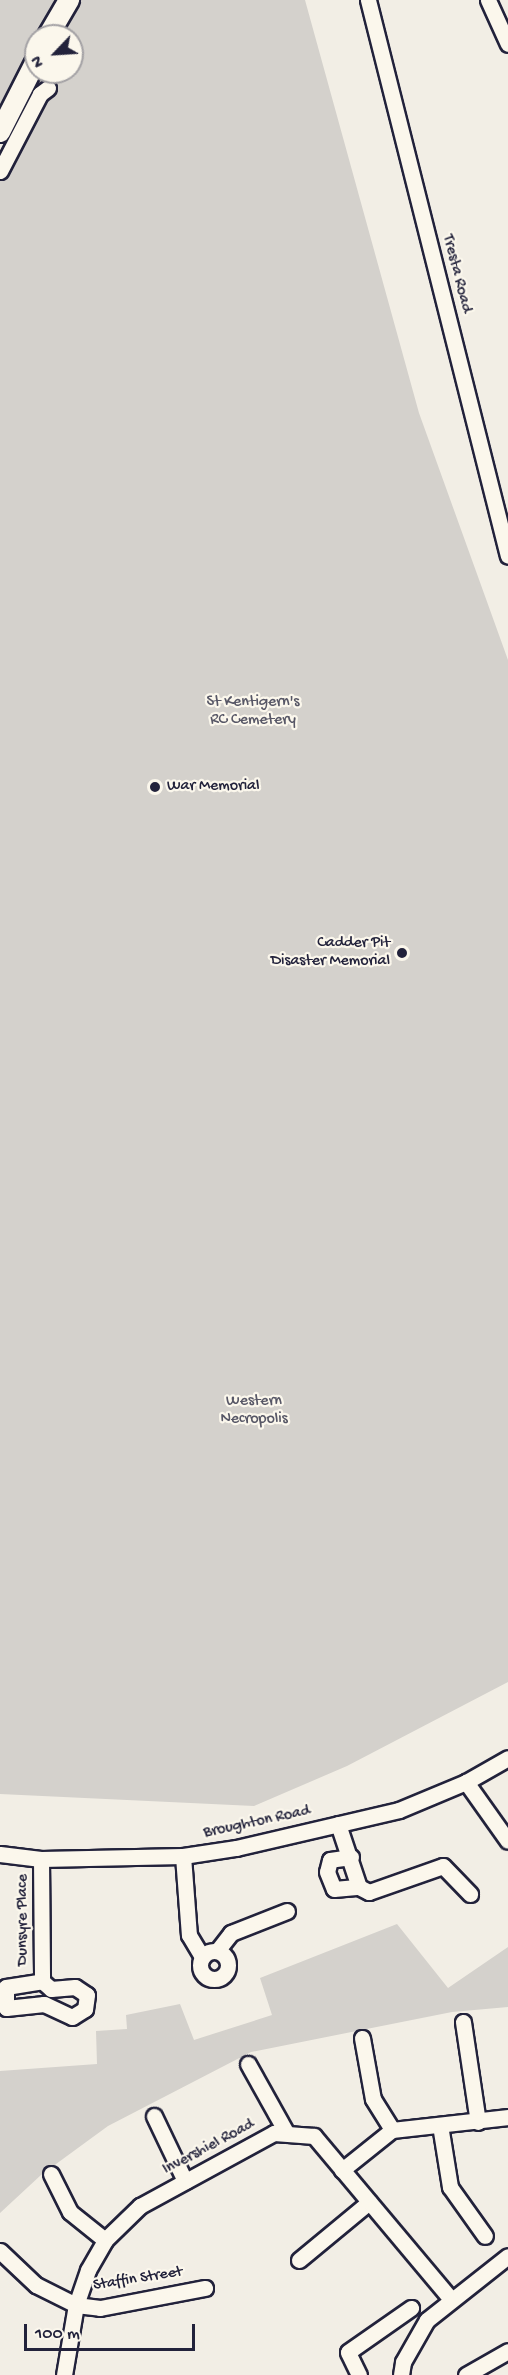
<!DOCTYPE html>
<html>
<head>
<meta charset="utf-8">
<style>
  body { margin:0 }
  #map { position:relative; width:508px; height:2375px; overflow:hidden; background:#f2eee5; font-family:"Gochi Hand",sans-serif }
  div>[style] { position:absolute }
  .green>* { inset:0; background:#d4d1cc }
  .roads { filter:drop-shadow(2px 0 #22223b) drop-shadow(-2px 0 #22223b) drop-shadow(0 2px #22223b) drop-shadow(0 -2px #22223b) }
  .minor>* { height:15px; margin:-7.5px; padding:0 7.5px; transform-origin:7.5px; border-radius:7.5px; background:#fbf7ec }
  .minor>.ring { margin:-7.5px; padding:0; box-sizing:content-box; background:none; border:15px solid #fbf7ec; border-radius:50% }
  .major>* { height:20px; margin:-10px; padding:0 10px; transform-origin:10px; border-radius:10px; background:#fbf7ec }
  .dots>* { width:16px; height:16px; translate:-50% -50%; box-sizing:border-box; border:3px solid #fbf7ec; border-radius:50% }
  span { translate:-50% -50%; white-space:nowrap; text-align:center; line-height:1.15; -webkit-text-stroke:4.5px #fbf7ec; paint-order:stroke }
  .street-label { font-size:16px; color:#22223b }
  .park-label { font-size:16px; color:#575766 }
  .poi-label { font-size:16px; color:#22223b }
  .left { translate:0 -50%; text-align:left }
  .right { translate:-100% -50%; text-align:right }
  .north { position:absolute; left:24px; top:24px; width:60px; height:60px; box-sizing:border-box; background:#fbf7ec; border:2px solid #a4a2a5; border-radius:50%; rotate:245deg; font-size:16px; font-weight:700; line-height:24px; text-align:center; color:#22223b }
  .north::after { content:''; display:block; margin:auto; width:21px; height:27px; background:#22223b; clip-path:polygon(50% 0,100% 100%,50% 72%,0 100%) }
  .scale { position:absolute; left:24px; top:2324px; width:171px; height:27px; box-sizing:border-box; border:3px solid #22223b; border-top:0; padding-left:8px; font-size:18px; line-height:21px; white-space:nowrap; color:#22223b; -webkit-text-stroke:4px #fbf7ec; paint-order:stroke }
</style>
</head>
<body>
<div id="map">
  <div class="green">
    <div style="clip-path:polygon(0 0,66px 0,45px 36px,36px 36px,36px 50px,0 114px)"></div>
    <div style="clip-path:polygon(82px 0,305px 0,419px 413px,508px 660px,508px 1682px,347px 1766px,254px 1806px,0 1794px,0 161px,45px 72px,72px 72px,72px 36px,63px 36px)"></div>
    <div style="clip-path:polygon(397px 1924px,448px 1988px,508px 1947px,508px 2007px,452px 2012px,251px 2052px,108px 2126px,41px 2175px,0 2213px,0 2071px,97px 2064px,96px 2031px,127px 2029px,126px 2015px,180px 2004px,194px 2040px,272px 2015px,260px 1978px)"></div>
  </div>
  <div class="roads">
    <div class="minor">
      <div style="left:368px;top:0;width:573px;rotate:75.87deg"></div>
      <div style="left:488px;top:0;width:48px;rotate:65.6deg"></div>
      <div style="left:0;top:171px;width:87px;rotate:-62.5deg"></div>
      <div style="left:40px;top:94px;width:10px;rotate:-37deg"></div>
      <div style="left:466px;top:1782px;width:72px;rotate:54.6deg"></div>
      <div style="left:338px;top:1824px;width:66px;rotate:71.6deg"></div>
      <div style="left:359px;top:1887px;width:11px;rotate:27deg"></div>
      <div style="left:369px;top:1892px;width:78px;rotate:-19.4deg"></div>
      <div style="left:443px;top:1866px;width:39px;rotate:46deg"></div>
      <div style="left:0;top:1854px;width:41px;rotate:7deg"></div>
      <div style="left:41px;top:1859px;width:142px;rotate:-1.2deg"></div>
      <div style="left:183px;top:1856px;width:54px;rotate:-8.6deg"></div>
      <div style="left:236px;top:1848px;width:167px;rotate:-13.1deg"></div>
      <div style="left:399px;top:1810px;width:73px;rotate:-22.7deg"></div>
      <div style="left:466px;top:1782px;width:48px;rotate:-29.7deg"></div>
      <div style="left:183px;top:1856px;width:79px;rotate:85.7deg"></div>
      <div style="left:189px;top:1935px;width:26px;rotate:59deg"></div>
      <div style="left:351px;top:1857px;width:21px;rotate:172deg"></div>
      <div style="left:330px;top:1860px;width:12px;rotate:104deg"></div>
      <div style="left:327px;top:1872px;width:18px;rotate:68deg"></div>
      <div style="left:334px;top:1889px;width:25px;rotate:-5deg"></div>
      <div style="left:41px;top:1859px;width:122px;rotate:89.5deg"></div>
      <div style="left:42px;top:1981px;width:12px;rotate:42deg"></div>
      <div style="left:51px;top:1989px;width:24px;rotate:-5deg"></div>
      <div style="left:75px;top:1987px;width:14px;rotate:34deg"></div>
      <div style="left:87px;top:1995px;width:14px;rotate:98deg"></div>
      <div style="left:85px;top:2009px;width:15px;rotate:148deg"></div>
      <div style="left:72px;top:2017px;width:31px;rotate:-155deg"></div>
      <div style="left:44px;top:2004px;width:38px;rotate:174deg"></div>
      <div style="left:6px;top:2008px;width:21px;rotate:-90deg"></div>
      <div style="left:6px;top:1987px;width:36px;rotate:-9deg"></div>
      <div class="ring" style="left:200px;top:1951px;width:13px;height:13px"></div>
      <div style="left:217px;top:1951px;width:23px;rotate:-52deg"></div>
      <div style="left:231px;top:1933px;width:60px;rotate:-21.4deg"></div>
      <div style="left:463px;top:2022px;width:101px;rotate:81.5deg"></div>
      <div style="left:362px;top:2038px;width:62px;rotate:79.8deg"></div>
      <div style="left:373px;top:2099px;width:36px;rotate:58deg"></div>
      <div style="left:248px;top:2064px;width:78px;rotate:60.8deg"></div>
      <div style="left:154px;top:2116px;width:72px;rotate:64.5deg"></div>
      <div style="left:440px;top:2125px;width:63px;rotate:80.8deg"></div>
      <div style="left:450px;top:2187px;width:60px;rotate:54.5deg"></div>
      <div style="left:342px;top:2170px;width:64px;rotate:-38.7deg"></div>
      <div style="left:392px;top:2130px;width:117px;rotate:-6.4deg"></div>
      <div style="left:51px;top:2174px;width:42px;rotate:63.4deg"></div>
      <div style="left:70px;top:2212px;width:45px;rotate:38.7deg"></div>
      <div style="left:0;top:2251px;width:50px;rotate:43.4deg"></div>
      <div style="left:36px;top:2285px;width:45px;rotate:26.6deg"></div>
      <div style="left:76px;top:2305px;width:24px;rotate:7deg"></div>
      <div style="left:100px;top:2308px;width:107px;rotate:-10.8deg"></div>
      <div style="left:299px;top:2260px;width:91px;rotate:-39.6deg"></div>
      <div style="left:64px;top:2375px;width:71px;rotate:-80.3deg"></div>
      <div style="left:76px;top:2305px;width:37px;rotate:-71deg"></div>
      <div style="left:88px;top:2270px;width:34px;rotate:-60deg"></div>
      <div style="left:105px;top:2240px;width:49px;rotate:-44.2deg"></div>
      <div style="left:140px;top:2206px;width:153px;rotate:-28.6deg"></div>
      <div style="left:274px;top:2133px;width:40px;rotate:4.3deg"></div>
      <div style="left:314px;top:2136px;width:212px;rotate:50deg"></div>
      <div style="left:359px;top:2375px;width:25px;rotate:-116deg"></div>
      <div style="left:348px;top:2352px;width:77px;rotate:-34.9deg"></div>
      <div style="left:401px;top:2375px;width:13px;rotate:-81deg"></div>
      <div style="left:403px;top:2362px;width:48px;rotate:-60.3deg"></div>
      <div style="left:427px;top:2320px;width:103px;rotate:-38.3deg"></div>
      <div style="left:466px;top:2375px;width:48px;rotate:-29.7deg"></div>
    </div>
    <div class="major">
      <div style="left:48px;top:36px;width:42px;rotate:-59.7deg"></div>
      <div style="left:0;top:132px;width:80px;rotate:-63.1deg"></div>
    </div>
  </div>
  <div class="dots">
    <div style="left:155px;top:787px;background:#22223b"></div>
    <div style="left:402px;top:953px;background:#22223b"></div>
  </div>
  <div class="street-label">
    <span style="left:456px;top:274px;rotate:76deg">Tresta Road</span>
    <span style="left:257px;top:1823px;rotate:-12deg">Broughton Road</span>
    <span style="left:24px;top:1920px;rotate:-90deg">Dunsyre Place</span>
    <span style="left:209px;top:2148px;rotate:-28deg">Invershiel Road</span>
    <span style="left:138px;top:2280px;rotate:-9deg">Staffin Street</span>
  </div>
  <div class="park-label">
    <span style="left:253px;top:712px">St Kentigern's<br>RC Cemetery</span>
    <span style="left:254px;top:1411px">Western<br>Necropolis</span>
  </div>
  <div class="poi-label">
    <span class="left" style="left:167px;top:787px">War Memorial</span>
    <span class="right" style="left:390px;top:953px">Cadder Pit<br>Disaster Memorial</span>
  </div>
  <div class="north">N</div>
  <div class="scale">100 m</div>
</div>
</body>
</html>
